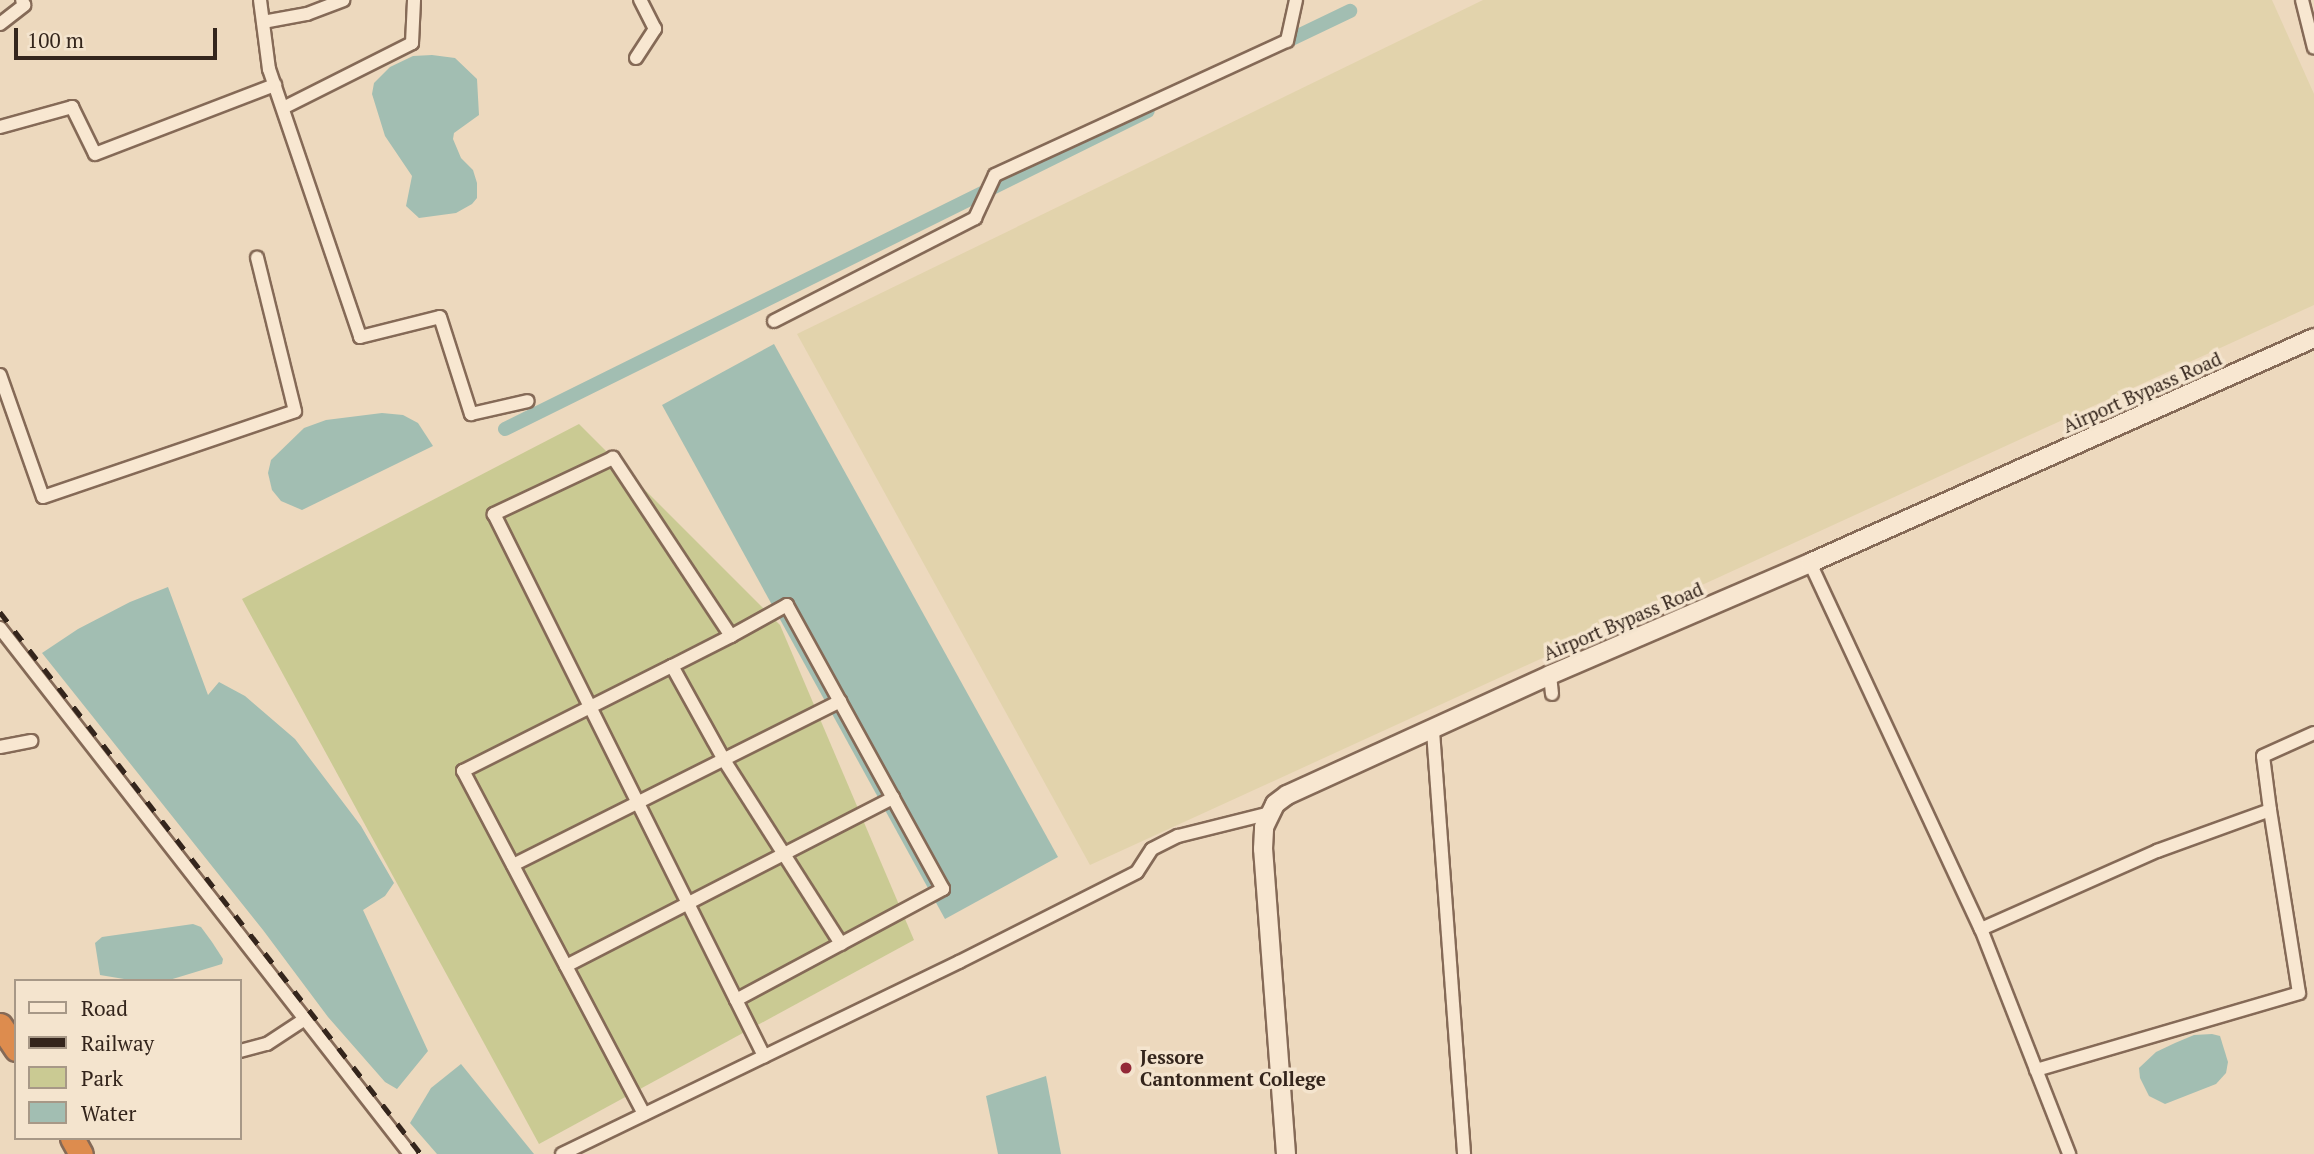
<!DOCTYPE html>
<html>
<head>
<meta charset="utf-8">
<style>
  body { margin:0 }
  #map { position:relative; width:2314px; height:1154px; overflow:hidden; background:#edd9be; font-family:"PT Serif",serif }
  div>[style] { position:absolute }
  .farmland>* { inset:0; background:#e2d3ac }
  .green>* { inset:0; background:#caca93 }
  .water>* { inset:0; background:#a2beb2 }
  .canal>* { height:14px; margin:-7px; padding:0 7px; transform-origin:7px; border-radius:7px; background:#a2beb2 }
  .roads { filter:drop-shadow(2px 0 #856a57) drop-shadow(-2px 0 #856a57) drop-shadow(0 2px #856a57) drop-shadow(0 -2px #856a57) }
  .street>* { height:12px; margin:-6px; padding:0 6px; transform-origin:6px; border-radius:6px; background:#f8e7d1 }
  .secondary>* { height:18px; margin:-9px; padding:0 9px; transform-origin:9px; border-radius:9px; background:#f8e7d1 }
  .highway>* { height:23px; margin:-11.5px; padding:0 11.5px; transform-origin:11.5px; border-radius:11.5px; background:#dd8c4e }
  .rail>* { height:4.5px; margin-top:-2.25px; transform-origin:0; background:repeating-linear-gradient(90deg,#34251c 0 12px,transparent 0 24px) }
  .dots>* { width:19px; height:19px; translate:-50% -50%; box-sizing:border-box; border:4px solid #f4e4ce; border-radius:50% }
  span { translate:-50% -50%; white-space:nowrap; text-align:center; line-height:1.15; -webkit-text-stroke:7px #f4e4ce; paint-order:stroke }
  .street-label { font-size:19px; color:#34251c }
  .poi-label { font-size:19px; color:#34251c; font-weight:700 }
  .left { translate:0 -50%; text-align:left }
  .legend { position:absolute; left:14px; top:979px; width:228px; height:161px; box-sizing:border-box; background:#f4e4ce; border:2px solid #a79887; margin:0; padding:9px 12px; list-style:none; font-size:21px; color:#34251c }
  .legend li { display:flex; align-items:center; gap:14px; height:35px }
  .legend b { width:35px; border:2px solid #a79887 }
  .scale { position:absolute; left:14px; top:28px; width:203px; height:32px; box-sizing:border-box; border:4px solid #34251c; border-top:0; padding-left:9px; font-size:21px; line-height:24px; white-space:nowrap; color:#34251c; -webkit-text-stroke:5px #f4e4ce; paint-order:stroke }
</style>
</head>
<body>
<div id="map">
  <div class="farmland">
    <div style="clip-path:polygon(1483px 0,2272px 0,2314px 94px,2314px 305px,1090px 865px,797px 334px)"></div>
  </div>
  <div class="green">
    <div style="clip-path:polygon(579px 424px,780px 625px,914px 940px,539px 1144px,242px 599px)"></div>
  </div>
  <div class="water">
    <div style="clip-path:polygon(432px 55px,455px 58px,477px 79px,479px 115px,454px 133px,453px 139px,461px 158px,473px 170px,477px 183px,477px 198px,472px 204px,456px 213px,419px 218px,406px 206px,412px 176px,385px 136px,372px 94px,374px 83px,390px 67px,413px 56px)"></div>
    <div style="clip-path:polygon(774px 344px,1058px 857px,945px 919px,662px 405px)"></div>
    <div style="clip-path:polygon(382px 413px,403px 415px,418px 423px,433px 446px,302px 510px,281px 501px,272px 490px,268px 473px,271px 460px,304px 428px,326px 420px)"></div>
    <div style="clip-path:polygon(168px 587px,208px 695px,219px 682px,245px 696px,295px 739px,361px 826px,394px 883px,385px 896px,363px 910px,428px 1051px,397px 1089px,385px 1082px,328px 1017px,263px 930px,42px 653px,78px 629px,130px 602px)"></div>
    <div style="clip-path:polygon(193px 924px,201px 927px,212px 942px,223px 959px,222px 964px,166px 981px,136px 981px,100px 975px,95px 943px,102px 937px)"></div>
    <div style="clip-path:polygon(2212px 1034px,2220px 1036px,2228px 1062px,2226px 1073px,2216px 1084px,2165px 1104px,2149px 1096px,2140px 1078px,2139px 1068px,2156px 1052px,2175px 1043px,2194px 1035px)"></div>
    <div style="clip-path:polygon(461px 1064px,534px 1154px,437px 1154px,410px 1123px,431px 1088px)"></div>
    <div style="clip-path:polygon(1046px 1076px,1061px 1154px,998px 1154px,986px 1096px)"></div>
  </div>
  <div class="canal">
    <div style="left:1279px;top:45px;width:79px;rotate:-25.6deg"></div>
    <div style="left:505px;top:429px;width:717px;rotate:-26.32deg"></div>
  </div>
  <div class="roads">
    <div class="street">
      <div style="left:260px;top:0;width:70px;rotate:82.6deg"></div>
      <div style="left:269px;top:69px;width:283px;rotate:71.2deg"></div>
      <div style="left:360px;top:337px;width:82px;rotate:-14deg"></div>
      <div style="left:440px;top:317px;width:102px;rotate:72.3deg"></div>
      <div style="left:471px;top:414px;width:58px;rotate:-12.8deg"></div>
      <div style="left:2302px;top:0;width:49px;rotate:76deg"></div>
      <div style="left:263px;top:22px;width:45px;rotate:-10.3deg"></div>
      <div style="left:307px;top:14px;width:39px;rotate:-21deg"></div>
      <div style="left:0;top:24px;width:31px;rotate:-38deg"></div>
      <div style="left:24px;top:5px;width:5px;rotate:-112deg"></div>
      <div style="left:636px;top:58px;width:35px;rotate:-57deg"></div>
      <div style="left:655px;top:29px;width:33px;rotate:-117deg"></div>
      <div style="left:287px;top:106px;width:140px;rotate:-26.7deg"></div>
      <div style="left:412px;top:43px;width:43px;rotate:-87.3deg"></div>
      <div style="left:0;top:127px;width:75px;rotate:-15.5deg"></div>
      <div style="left:72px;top:107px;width:52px;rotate:63.9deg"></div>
      <div style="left:95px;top:154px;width:193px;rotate:-21deg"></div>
      <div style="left:774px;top:321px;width:226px;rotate:-27.1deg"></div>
      <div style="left:975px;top:218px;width:47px;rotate:-65.1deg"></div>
      <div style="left:995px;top:175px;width:321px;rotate:-24.7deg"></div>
      <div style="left:1287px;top:41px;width:42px;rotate:-77.6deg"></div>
      <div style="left:0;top:375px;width:129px;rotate:70.6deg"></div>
      <div style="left:43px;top:497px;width:266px;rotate:-18.8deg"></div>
      <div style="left:295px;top:411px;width:158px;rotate:-103.9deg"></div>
      <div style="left:1810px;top:563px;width:404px;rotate:65deg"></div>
      <div style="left:1981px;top:929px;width:193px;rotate:-23.9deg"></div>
      <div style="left:2157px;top:851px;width:120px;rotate:-19.9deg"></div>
      <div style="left:2270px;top:810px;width:54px;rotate:-97.4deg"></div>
      <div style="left:2263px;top:756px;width:56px;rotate:-24.3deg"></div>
      <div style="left:0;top:628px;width:667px;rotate:52.06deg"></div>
      <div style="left:672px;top:666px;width:66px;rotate:-27deg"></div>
      <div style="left:1550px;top:675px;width:19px;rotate:84deg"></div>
      <div style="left:1433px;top:731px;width:424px;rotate:85.8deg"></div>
      <div style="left:0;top:747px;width:32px;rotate:-11deg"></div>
      <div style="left:513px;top:865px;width:366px;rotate:-26.6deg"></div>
      <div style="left:1981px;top:929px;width:242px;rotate:68.6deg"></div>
      <div style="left:566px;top:966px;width:368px;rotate:-27.2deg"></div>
      <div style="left:736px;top:1000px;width:235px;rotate:-28.2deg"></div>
      <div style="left:943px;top:889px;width:324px;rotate:-118.8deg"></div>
      <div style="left:787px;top:605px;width:64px;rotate:151deg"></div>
      <div style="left:731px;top:636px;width:214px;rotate:-123.5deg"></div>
      <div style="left:613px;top:458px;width:132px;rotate:154.8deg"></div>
      <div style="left:494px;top:514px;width:606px;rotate:63.52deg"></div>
      <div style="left:240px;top:1051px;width:28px;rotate:-15deg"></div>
      <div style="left:267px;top:1044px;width:45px;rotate:-33.3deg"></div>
      <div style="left:2036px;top:1070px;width:274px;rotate:-16.3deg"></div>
      <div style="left:2299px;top:993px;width:185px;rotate:-99deg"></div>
      <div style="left:644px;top:1114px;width:388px;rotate:-117.8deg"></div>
      <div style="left:463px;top:771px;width:234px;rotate:-26.7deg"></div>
      <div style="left:672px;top:666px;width:107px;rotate:61deg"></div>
      <div style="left:724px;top:760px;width:218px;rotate:57.5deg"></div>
      <div style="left:562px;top:1154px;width:441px;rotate:-25.8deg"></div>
      <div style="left:959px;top:962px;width:199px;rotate:-26.8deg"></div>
      <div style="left:1137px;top:872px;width:27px;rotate:-57deg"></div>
      <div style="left:1152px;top:849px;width:29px;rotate:-27deg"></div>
      <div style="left:1178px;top:836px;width:95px;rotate:-14deg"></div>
    </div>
    <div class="secondary">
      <div style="left:1286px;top:1154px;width:306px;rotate:-94.3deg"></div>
      <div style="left:1263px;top:849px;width:22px;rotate:-87deg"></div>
      <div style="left:1264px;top:827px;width:25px;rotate:-64deg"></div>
      <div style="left:1275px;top:804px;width:15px;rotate:-37deg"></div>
      <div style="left:1287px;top:795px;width:289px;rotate:-24.5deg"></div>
      <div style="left:1550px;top:675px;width:283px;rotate:-23.3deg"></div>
      <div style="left:1810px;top:563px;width:552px;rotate:-24.06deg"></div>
    </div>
    <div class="highway">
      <div style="left:0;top:1025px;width:29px;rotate:56deg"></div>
      <div style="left:72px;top:1138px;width:18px;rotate:61deg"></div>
    </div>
  </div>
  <div class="rail">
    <div style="left:0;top:612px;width:686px;rotate:52.16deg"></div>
  </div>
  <div class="dots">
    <div style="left:1126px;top:1068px;background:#932837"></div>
  </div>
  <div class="street-label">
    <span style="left:2142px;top:392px;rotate:-24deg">Airport Bypass Road</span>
    <span style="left:1623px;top:621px;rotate:-23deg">Airport Bypass Road</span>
  </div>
  <div class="poi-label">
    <span class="left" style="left:1140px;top:1068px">Jessore<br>Cantonment College</span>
  </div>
  <ul class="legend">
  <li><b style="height:9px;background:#f8e7d1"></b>Road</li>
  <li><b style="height:9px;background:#34251c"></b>Railway</li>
  <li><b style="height:19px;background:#caca93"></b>Park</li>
  <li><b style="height:19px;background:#a2beb2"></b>Water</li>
  </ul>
  <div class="scale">100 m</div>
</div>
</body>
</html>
